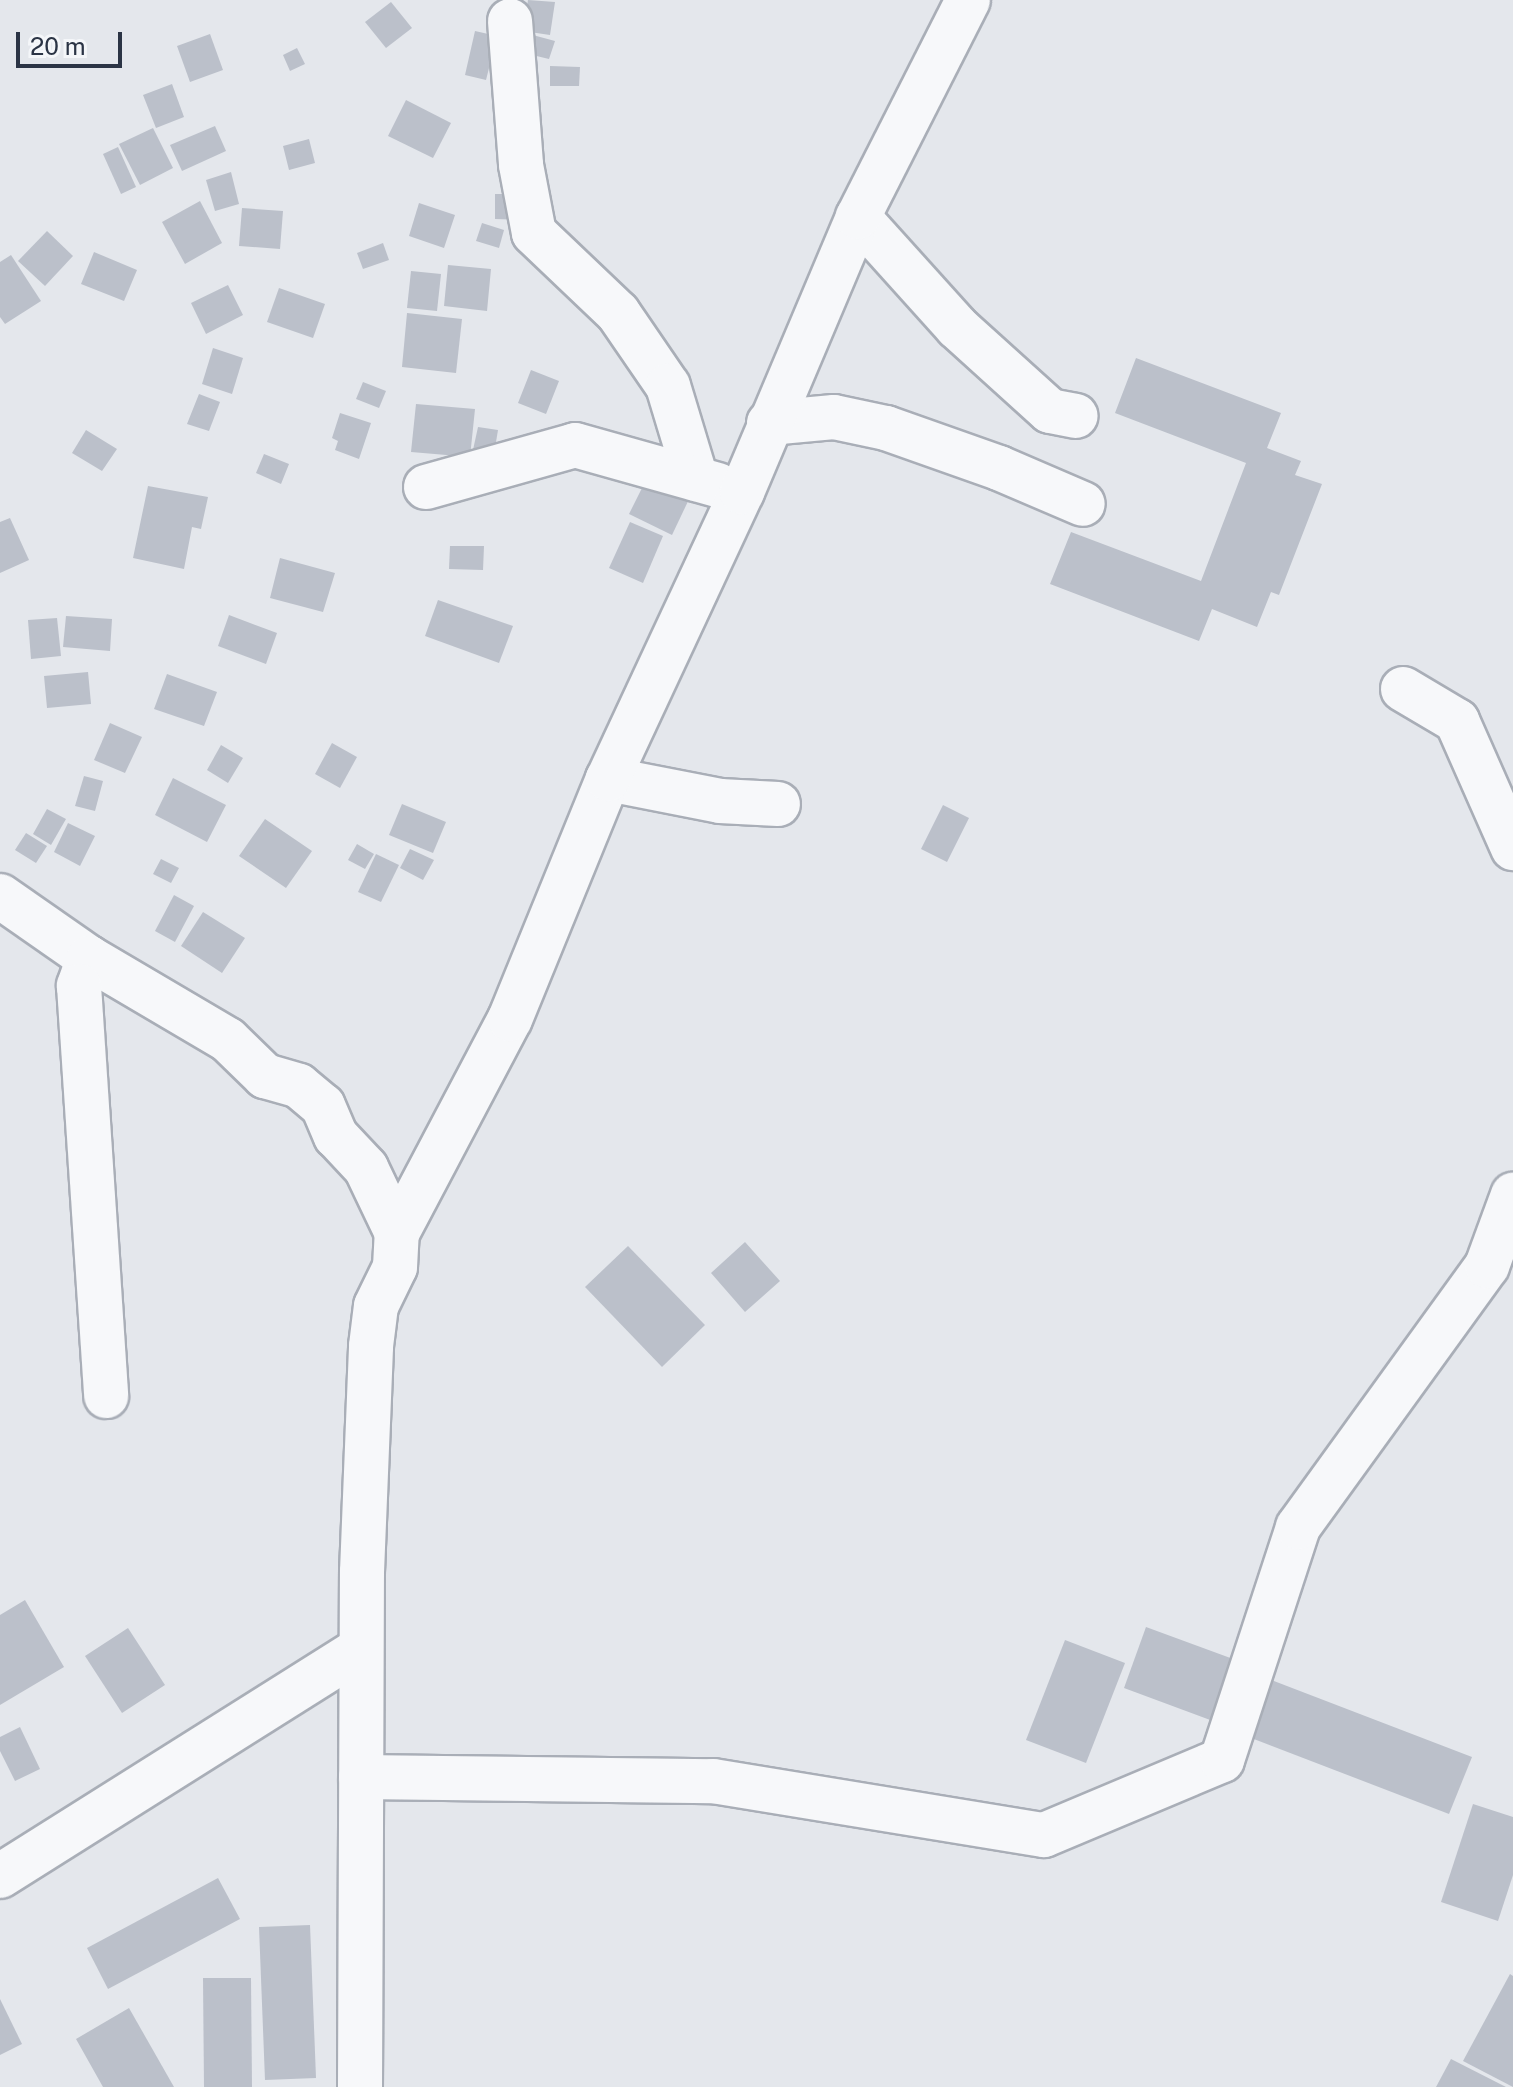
<!DOCTYPE html>
<html>
<head>
<meta charset="utf-8">
<style>
  body { margin:0 }
  #map { position:relative; width:1513px; height:2087px; overflow:hidden; background:#e4e7ec; font-family:"Public Sans",sans-serif }
  div>[style] { position:absolute }
  .building>* { inset:0; background:#bbc0ca }
  .roads { filter:drop-shadow(2px 0 #a9aeb7) drop-shadow(-2px 0 #a9aeb7) drop-shadow(0 2px #a9aeb7) drop-shadow(0 -2px #a9aeb7) }
  .minor>* { height:44px; margin:-22px; padding:0 22px; transform-origin:22px; border-radius:22px; background:#f7f8fa }
  span { translate:-50% -50%; white-space:nowrap; text-align:center; line-height:1.15; -webkit-text-stroke:6px #f4f6f9; paint-order:stroke }
  .scale { position:absolute; left:16px; top:32px; width:106px; height:36px; box-sizing:border-box; border:4px solid #2b3445; border-top:0; padding-left:10px; font-size:24px; line-height:28px; white-space:nowrap; color:#2b3445; -webkit-text-stroke:6px #f4f6f9; paint-order:stroke }
</style>
</head>
<body>
<div id="map">
  <div class="building">
    <div style="clip-path:polygon(528px 0,555px 2px,550px 35px,523px 31px)"></div>
    <div style="clip-path:polygon(391px 2px,412px 28px,386px 48px,365px 22px)"></div>
    <div style="clip-path:polygon(475px 31px,497px 36px,486px 80px,465px 75px)"></div>
    <div style="clip-path:polygon(210px 34px,223px 70px,190px 82px,177px 46px)"></div>
    <div style="clip-path:polygon(529px 34px,555px 41px,549px 59px,524px 53px)"></div>
    <div style="clip-path:polygon(297px 48px,305px 64px,290px 71px,283px 55px)"></div>
    <div style="clip-path:polygon(550px 66px,580px 67px,579px 86px,550px 86px)"></div>
    <div style="clip-path:polygon(172px 84px,184px 117px,156px 128px,143px 95px)"></div>
    <div style="clip-path:polygon(406px 100px,451px 123px,433px 158px,388px 136px)"></div>
    <div style="clip-path:polygon(215px 126px,226px 151px,182px 171px,170px 145px)"></div>
    <div style="clip-path:polygon(153px 128px,173px 168px,140px 185px,119px 144px)"></div>
    <div style="clip-path:polygon(309px 139px,315px 163px,289px 170px,283px 146px)"></div>
    <div style="clip-path:polygon(118px 147px,136px 187px,121px 194px,103px 154px)"></div>
    <div style="clip-path:polygon(231px 172px,239px 204px,215px 211px,206px 180px)"></div>
    <div style="clip-path:polygon(495px 194px,523px 194px,522px 220px,495px 219px)"></div>
    <div style="clip-path:polygon(200px 201px,222px 243px,185px 264px,162px 222px)"></div>
    <div style="clip-path:polygon(419px 203px,455px 215px,444px 248px,409px 236px)"></div>
    <div style="clip-path:polygon(242px 208px,283px 211px,280px 249px,239px 246px)"></div>
    <div style="clip-path:polygon(482px 223px,504px 230px,499px 248px,476px 241px)"></div>
    <div style="clip-path:polygon(47px 231px,73px 256px,45px 286px,18px 261px)"></div>
    <div style="clip-path:polygon(383px 243px,389px 260px,363px 269px,357px 253px)"></div>
    <div style="clip-path:polygon(94px 252px,137px 270px,124px 301px,81px 284px)"></div>
    <div style="clip-path:polygon(11px 255px,41px 301px,5px 324px,0 317px,0 262px)"></div>
    <div style="clip-path:polygon(448px 265px,491px 269px,487px 311px,444px 306px)"></div>
    <div style="clip-path:polygon(411px 271px,441px 274px,437px 311px,407px 308px)"></div>
    <div style="clip-path:polygon(228px 285px,243px 315px,206px 334px,191px 303px)"></div>
    <div style="clip-path:polygon(279px 288px,325px 304px,313px 338px,267px 322px)"></div>
    <div style="clip-path:polygon(407px 313px,462px 319px,456px 373px,402px 367px)"></div>
    <div style="clip-path:polygon(213px 348px,243px 358px,232px 394px,202px 384px)"></div>
    <div style="clip-path:polygon(1136px 358px,1281px 413px,1267px 448px,1301px 461px,1295px 475px,1322px 484px,1279px 595px,1271px 592px,1257px 627px,1212px 609px,1199px 641px,1050px 584px,1071px 532px,1201px 581px,1246px 463px,1115px 413px)"></div>
    <div style="clip-path:polygon(531px 370px,559px 381px,546px 414px,518px 403px)"></div>
    <div style="clip-path:polygon(363px 382px,386px 391px,379px 408px,356px 399px)"></div>
    <div style="clip-path:polygon(199px 394px,220px 402px,209px 431px,187px 424px)"></div>
    <div style="clip-path:polygon(416px 404px,475px 409px,470px 457px,411px 452px)"></div>
    <div style="clip-path:polygon(340px 413px,371px 423px,359px 459px,335px 450px,338px 441px,332px 438px)"></div>
    <div style="clip-path:polygon(478px 427px,498px 430px,494px 454px,473px 450px)"></div>
    <div style="clip-path:polygon(86px 430px,117px 449px,102px 471px,72px 453px)"></div>
    <div style="clip-path:polygon(264px 454px,289px 464px,281px 484px,256px 473px)"></div>
    <div style="clip-path:polygon(649px 474px,691px 495px,672px 535px,629px 514px)"></div>
    <div style="clip-path:polygon(148px 486px,208px 497px,201px 529px,192px 527px,184px 569px,133px 558px)"></div>
    <div style="clip-path:polygon(10px 518px,29px 560px,0 573px,0 522px)"></div>
    <div style="clip-path:polygon(630px 522px,663px 536px,643px 583px,609px 568px)"></div>
    <div style="clip-path:polygon(450px 546px,484px 546px,483px 570px,449px 569px)"></div>
    <div style="clip-path:polygon(280px 558px,335px 573px,323px 612px,270px 598px)"></div>
    <div style="clip-path:polygon(438px 600px,513px 626px,499px 663px,425px 636px)"></div>
    <div style="clip-path:polygon(229px 615px,277px 633px,266px 664px,218px 646px)"></div>
    <div style="clip-path:polygon(66px 616px,112px 619px,110px 651px,63px 647px)"></div>
    <div style="clip-path:polygon(57px 618px,61px 656px,31px 659px,28px 620px)"></div>
    <div style="clip-path:polygon(88px 672px,91px 704px,47px 708px,44px 676px)"></div>
    <div style="clip-path:polygon(167px 674px,217px 692px,204px 726px,154px 709px)"></div>
    <div style="clip-path:polygon(110px 723px,142px 737px,125px 773px,94px 760px)"></div>
    <div style="clip-path:polygon(332px 743px,357px 757px,340px 788px,315px 774px)"></div>
    <div style="clip-path:polygon(221px 745px,243px 758px,228px 783px,207px 770px)"></div>
    <div style="clip-path:polygon(84px 776px,103px 781px,95px 811px,75px 806px)"></div>
    <div style="clip-path:polygon(173px 778px,226px 805px,207px 842px,155px 815px)"></div>
    <div style="clip-path:polygon(402px 804px,446px 822px,433px 853px,389px 835px)"></div>
    <div style="clip-path:polygon(943px 805px,969px 818px,947px 862px,921px 849px)"></div>
    <div style="clip-path:polygon(47px 809px,66px 819px,51px 845px,33px 834px)"></div>
    <div style="clip-path:polygon(265px 819px,312px 851px,286px 888px,239px 856px)"></div>
    <div style="clip-path:polygon(68px 823px,95px 836px,80px 866px,54px 852px)"></div>
    <div style="clip-path:polygon(26px 833px,47px 846px,36px 863px,15px 850px)"></div>
    <div style="clip-path:polygon(357px 844px,374px 854px,365px 869px,348px 860px)"></div>
    <div style="clip-path:polygon(410px 849px,434px 860px,423px 880px,400px 868px)"></div>
    <div style="clip-path:polygon(376px 854px,399px 865px,381px 902px,358px 892px)"></div>
    <div style="clip-path:polygon(161px 859px,179px 868px,171px 883px,153px 874px)"></div>
    <div style="clip-path:polygon(174px 895px,194px 906px,175px 942px,155px 931px)"></div>
    <div style="clip-path:polygon(203px 912px,245px 938px,222px 973px,181px 946px)"></div>
    <div style="clip-path:polygon(745px 1242px,780px 1281px,745px 1312px,711px 1273px)"></div>
    <div style="clip-path:polygon(628px 1246px,705px 1325px,662px 1367px,585px 1287px)"></div>
    <div style="clip-path:polygon(25px 1600px,64px 1667px,0 1705px,0 1615px)"></div>
    <div style="clip-path:polygon(1146px 1627px,1244px 1663px,1221px 1724px,1124px 1688px)"></div>
    <div style="clip-path:polygon(128px 1628px,165px 1685px,122px 1713px,85px 1656px)"></div>
    <div style="clip-path:polygon(1065px 1640px,1125px 1663px,1086px 1763px,1026px 1740px)"></div>
    <div style="clip-path:polygon(1256px 1674px,1472px 1757px,1449px 1814px,1233px 1731px)"></div>
    <div style="clip-path:polygon(20px 1727px,40px 1769px,15px 1781px,0 1751px,0 1737px)"></div>
    <div style="clip-path:polygon(1473px 1804px,1513px 1817px,1513px 1875px,1498px 1921px,1441px 1902px)"></div>
    <div style="clip-path:polygon(218px 1878px,240px 1919px,108px 1989px,87px 1948px)"></div>
    <div style="clip-path:polygon(310px 1925px,316px 2078px,265px 2080px,259px 1927px)"></div>
    <div style="clip-path:polygon(1510px 1974px,1513px 1976px,1513px 2087px,1463px 2061px)"></div>
    <div style="clip-path:polygon(203px 1978px,251px 1978px,252px 2087px,204px 2087px)"></div>
    <div style="clip-path:polygon(0 1999px,22px 2044px,0 2055px)"></div>
    <div style="clip-path:polygon(129px 2008px,174px 2087px,103px 2087px,76px 2039px)"></div>
    <div style="clip-path:polygon(1451px 2059px,1506px 2087px,1436px 2087px)"></div>
  </div>
  <div class="roads">
    <div class="minor">
      <div style="left:510px;top:21px;width:144px;rotate:85.6deg"></div>
      <div style="left:521px;top:165px;width:69px;rotate:79.2deg"></div>
      <div style="left:534px;top:233px;width:116px;rotate:43.6deg"></div>
      <div style="left:618px;top:313px;width:88px;rotate:55.6deg"></div>
      <div style="left:668px;top:386px;width:97px;rotate:73.2deg"></div>
      <div style="left:858px;top:217px;width:148px;rotate:48deg"></div>
      <div style="left:957px;top:327px;width:125px;rotate:42.1deg"></div>
      <div style="left:1050px;top:411px;width:26px;rotate:11deg"></div>
      <div style="left:769px;top:423px;width:65px;rotate:-5.3deg"></div>
      <div style="left:834px;top:417px;width:53px;rotate:11.9deg"></div>
      <div style="left:886px;top:428px;width:120px;rotate:19.5deg"></div>
      <div style="left:999px;top:468px;width:91px;rotate:23.2deg"></div>
      <div style="left:426px;top:487px;width:155px;rotate:-15.7deg"></div>
      <div style="left:575px;top:445px;width:148px;rotate:15.7deg"></div>
      <div style="left:1403px;top:689px;width:63px;rotate:30.7deg"></div>
      <div style="left:1457px;top:721px;width:139px;rotate:66.2deg"></div>
      <div style="left:608px;top:779px;width:114px;rotate:11.1deg"></div>
      <div style="left:720px;top:801px;width:58px;rotate:3deg"></div>
      <div style="left:0;top:896px;width:108px;rotate:34.9deg"></div>
      <div style="left:89px;top:958px;width:161px;rotate:30.5deg"></div>
      <div style="left:228px;top:1040px;width:52px;rotate:44.2deg"></div>
      <div style="left:265px;top:1076px;width:35px;rotate:16deg"></div>
      <div style="left:299px;top:1086px;width:31px;rotate:40deg"></div>
      <div style="left:323px;top:1106px;width:33px;rotate:67deg"></div>
      <div style="left:336px;top:1136px;width:44px;rotate:46.8deg"></div>
      <div style="left:366px;top:1168px;width:72px;rotate:64.5deg"></div>
      <div style="left:89px;top:958px;width:30px;rotate:110deg"></div>
      <div style="left:79px;top:986px;width:411px;rotate:86.2deg"></div>
      <div style="left:361px;top:1777px;width:352px;rotate:0.7deg"></div>
      <div style="left:713px;top:1781px;width:335px;rotate:9.3deg"></div>
      <div style="left:1044px;top:1835px;width:193px;rotate:-22.8deg"></div>
      <div style="left:1222px;top:1760px;width:245px;rotate:-71.9deg"></div>
      <div style="left:1298px;top:1527px;width:322px;rotate:-54.1deg"></div>
      <div style="left:1487px;top:1266px;width:76px;rotate:-69.9deg"></div>
      <div style="left:0;top:1876px;width:426px;rotate:-32.2deg"></div>
      <div style="left:360px;top:2087px;width:515px;rotate:-89.78deg"></div>
      <div style="left:362px;top:1572px;width:226px;rotate:-87.7deg"></div>
      <div style="left:371px;top:1346px;width:40px;rotate:-82.9deg"></div>
      <div style="left:376px;top:1306px;width:43px;rotate:-64deg"></div>
      <div style="left:395px;top:1267px;width:34px;rotate:-87deg"></div>
      <div style="left:397px;top:1233px;width:242px;rotate:-62.2deg"></div>
      <div style="left:510px;top:1019px;width:259px;rotate:-67.8deg"></div>
      <div style="left:608px;top:779px;width:317px;rotate:-65deg"></div>
      <div style="left:742px;top:492px;width:298px;rotate:-67.1deg"></div>
      <div style="left:858px;top:217px;width:243px;rotate:-63.1deg"></div>
    </div>
  </div>
  <div class="scale">20 m</div>
</div>
</body>
</html>
